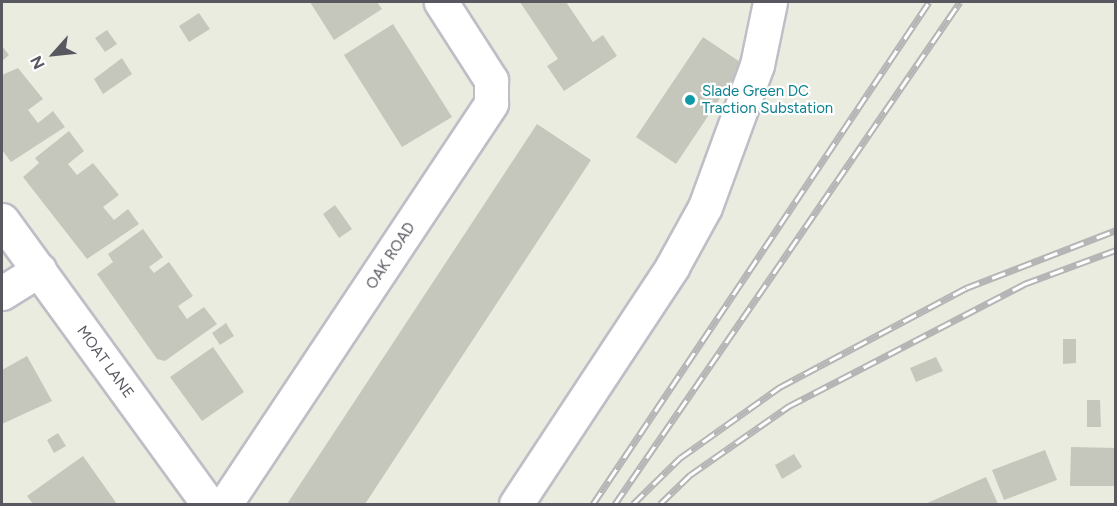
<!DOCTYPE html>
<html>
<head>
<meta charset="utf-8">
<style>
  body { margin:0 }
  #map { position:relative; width:1117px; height:506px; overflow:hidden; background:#e9ecdf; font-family:Figtree,sans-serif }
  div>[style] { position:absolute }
  .building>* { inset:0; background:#c5c7bc }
  .roads { filter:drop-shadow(2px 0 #bfbec7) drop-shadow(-2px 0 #bfbec7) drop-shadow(0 2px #bfbec7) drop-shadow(0 -2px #bfbec7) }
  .minor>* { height:33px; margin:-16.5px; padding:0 16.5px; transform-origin:16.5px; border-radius:16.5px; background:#fff }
  .rail>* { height:7px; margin-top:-3.5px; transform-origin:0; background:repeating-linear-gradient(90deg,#fff 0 14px,#b5b5b6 0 28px); box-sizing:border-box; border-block:2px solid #b5b5b6 }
  .dots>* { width:16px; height:16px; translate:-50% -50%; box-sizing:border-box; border:3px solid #fff; border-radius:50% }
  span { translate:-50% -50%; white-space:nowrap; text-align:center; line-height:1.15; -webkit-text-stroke:4.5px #fff; paint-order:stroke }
  .culture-label { font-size:15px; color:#0d838f }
  .left { translate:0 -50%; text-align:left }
  .street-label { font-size:15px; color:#585861 }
  .frame { position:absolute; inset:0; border:3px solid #585861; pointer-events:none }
  .north { position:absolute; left:24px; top:24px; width:60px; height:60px; -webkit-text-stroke:4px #fff; paint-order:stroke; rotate:243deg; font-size:16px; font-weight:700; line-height:24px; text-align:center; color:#585861 }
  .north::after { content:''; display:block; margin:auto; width:21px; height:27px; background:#585861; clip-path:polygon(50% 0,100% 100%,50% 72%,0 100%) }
</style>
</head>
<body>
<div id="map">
  <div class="building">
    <div style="clip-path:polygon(310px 2px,377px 2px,382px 9px,334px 40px)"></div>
    <div style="clip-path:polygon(520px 2px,566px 2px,593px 42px,603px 35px,617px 56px,564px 91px,547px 66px,558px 59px)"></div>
    <div style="clip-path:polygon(199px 13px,210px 29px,189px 42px,179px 26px)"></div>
    <div style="clip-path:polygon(393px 24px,452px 117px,402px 147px,344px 55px)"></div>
    <div style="clip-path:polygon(107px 30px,117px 44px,105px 52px,95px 38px)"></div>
    <div style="clip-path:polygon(703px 37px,743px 64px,676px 164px,636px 137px)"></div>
    <div style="clip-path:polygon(2px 46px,9px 55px,2px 61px)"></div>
    <div style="clip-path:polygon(122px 58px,132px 74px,103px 94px,94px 79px)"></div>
    <div style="clip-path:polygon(18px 68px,43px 99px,28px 110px,38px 123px,53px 111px,65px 127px,11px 162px,2px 150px,2px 75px)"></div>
    <div style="clip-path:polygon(537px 124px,591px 160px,365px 504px,287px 504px)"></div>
    <div style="clip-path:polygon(69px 131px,84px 151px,68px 164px,77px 175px,93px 163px,119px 195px,103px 207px,114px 220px,128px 209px,139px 224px,87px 259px,23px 177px,39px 163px,35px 158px)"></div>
    <div style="clip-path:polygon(335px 205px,352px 229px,339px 238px,323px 214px)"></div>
    <div style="clip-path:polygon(143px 229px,163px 257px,149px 267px,154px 273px,169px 262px,193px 296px,178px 306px,187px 319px,204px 307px,217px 324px,165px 361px,157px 359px,97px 274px,113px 262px,108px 254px)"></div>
    <div style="clip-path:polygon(226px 323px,234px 336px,220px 345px,212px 333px)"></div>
    <div style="clip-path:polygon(1063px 339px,1076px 339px,1076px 363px,1063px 364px)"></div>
    <div style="clip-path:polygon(213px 347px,244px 392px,202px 421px,170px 377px)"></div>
    <div style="clip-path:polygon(27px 356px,52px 401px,2px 424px,2px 370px)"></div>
    <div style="clip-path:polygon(936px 357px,943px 371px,916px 382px,910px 368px)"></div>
    <div style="clip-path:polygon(1087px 400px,1100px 400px,1101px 427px,1087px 427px)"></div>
    <div style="clip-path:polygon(58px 433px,66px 446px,54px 453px,47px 440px)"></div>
    <div style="clip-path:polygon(1071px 447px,1116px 448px,1116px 486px,1070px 486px)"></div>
    <div style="clip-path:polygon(1045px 450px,1057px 480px,1004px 500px,992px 470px)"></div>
    <div style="clip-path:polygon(794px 454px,802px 467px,782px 479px,775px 465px)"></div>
    <div style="clip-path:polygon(83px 456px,117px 504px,33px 504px,27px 496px)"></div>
    <div style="clip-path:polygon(986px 477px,998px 504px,925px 504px)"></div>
  </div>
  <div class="roads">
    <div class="minor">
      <div style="left:2px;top:220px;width:351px;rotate:54deg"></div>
      <div style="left:2px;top:293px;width:44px;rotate:-31.9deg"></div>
      <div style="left:225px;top:504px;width:481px;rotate:-56.4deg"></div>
      <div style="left:491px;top:103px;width:23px;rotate:-90deg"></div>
      <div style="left:491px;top:80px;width:93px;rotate:-122.7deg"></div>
      <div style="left:516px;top:504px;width:284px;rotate:-56.6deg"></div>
      <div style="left:672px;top:267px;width:68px;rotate:-61.2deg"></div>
      <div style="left:705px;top:207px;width:151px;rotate:-69.9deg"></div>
      <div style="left:757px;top:65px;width:64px;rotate:-78.3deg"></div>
    </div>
  </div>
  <div class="rail">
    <div style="left:593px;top:504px;width:604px;rotate:-56.2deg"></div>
    <div style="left:615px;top:504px;width:609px;rotate:-55.5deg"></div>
    <div style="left:633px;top:504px;width:66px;rotate:-44.4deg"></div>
    <div style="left:680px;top:458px;width:123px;rotate:-35.4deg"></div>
    <div style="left:780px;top:387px;width:211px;rotate:-28deg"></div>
    <div style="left:966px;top:288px;width:161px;rotate:-21.1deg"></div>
    <div style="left:660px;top:504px;width:42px;rotate:-44deg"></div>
    <div style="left:690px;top:475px;width:121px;rotate:-34.9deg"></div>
    <div style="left:789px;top:406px;width:265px;rotate:-27.4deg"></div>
    <div style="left:1024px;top:284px;width:98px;rotate:-20.3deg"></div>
  </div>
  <div class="dots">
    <div style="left:690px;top:100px;background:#0f9aa8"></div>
  </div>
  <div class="culture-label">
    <span class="left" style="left:702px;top:100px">Slade Green DC<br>Traction Substation</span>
  </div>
  <div class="street-label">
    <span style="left:391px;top:256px;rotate:-57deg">OAK ROAD</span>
    <span style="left:105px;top:362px;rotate:54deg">MOAT LANE</span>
  </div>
  <div class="frame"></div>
  <div class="north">N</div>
</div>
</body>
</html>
